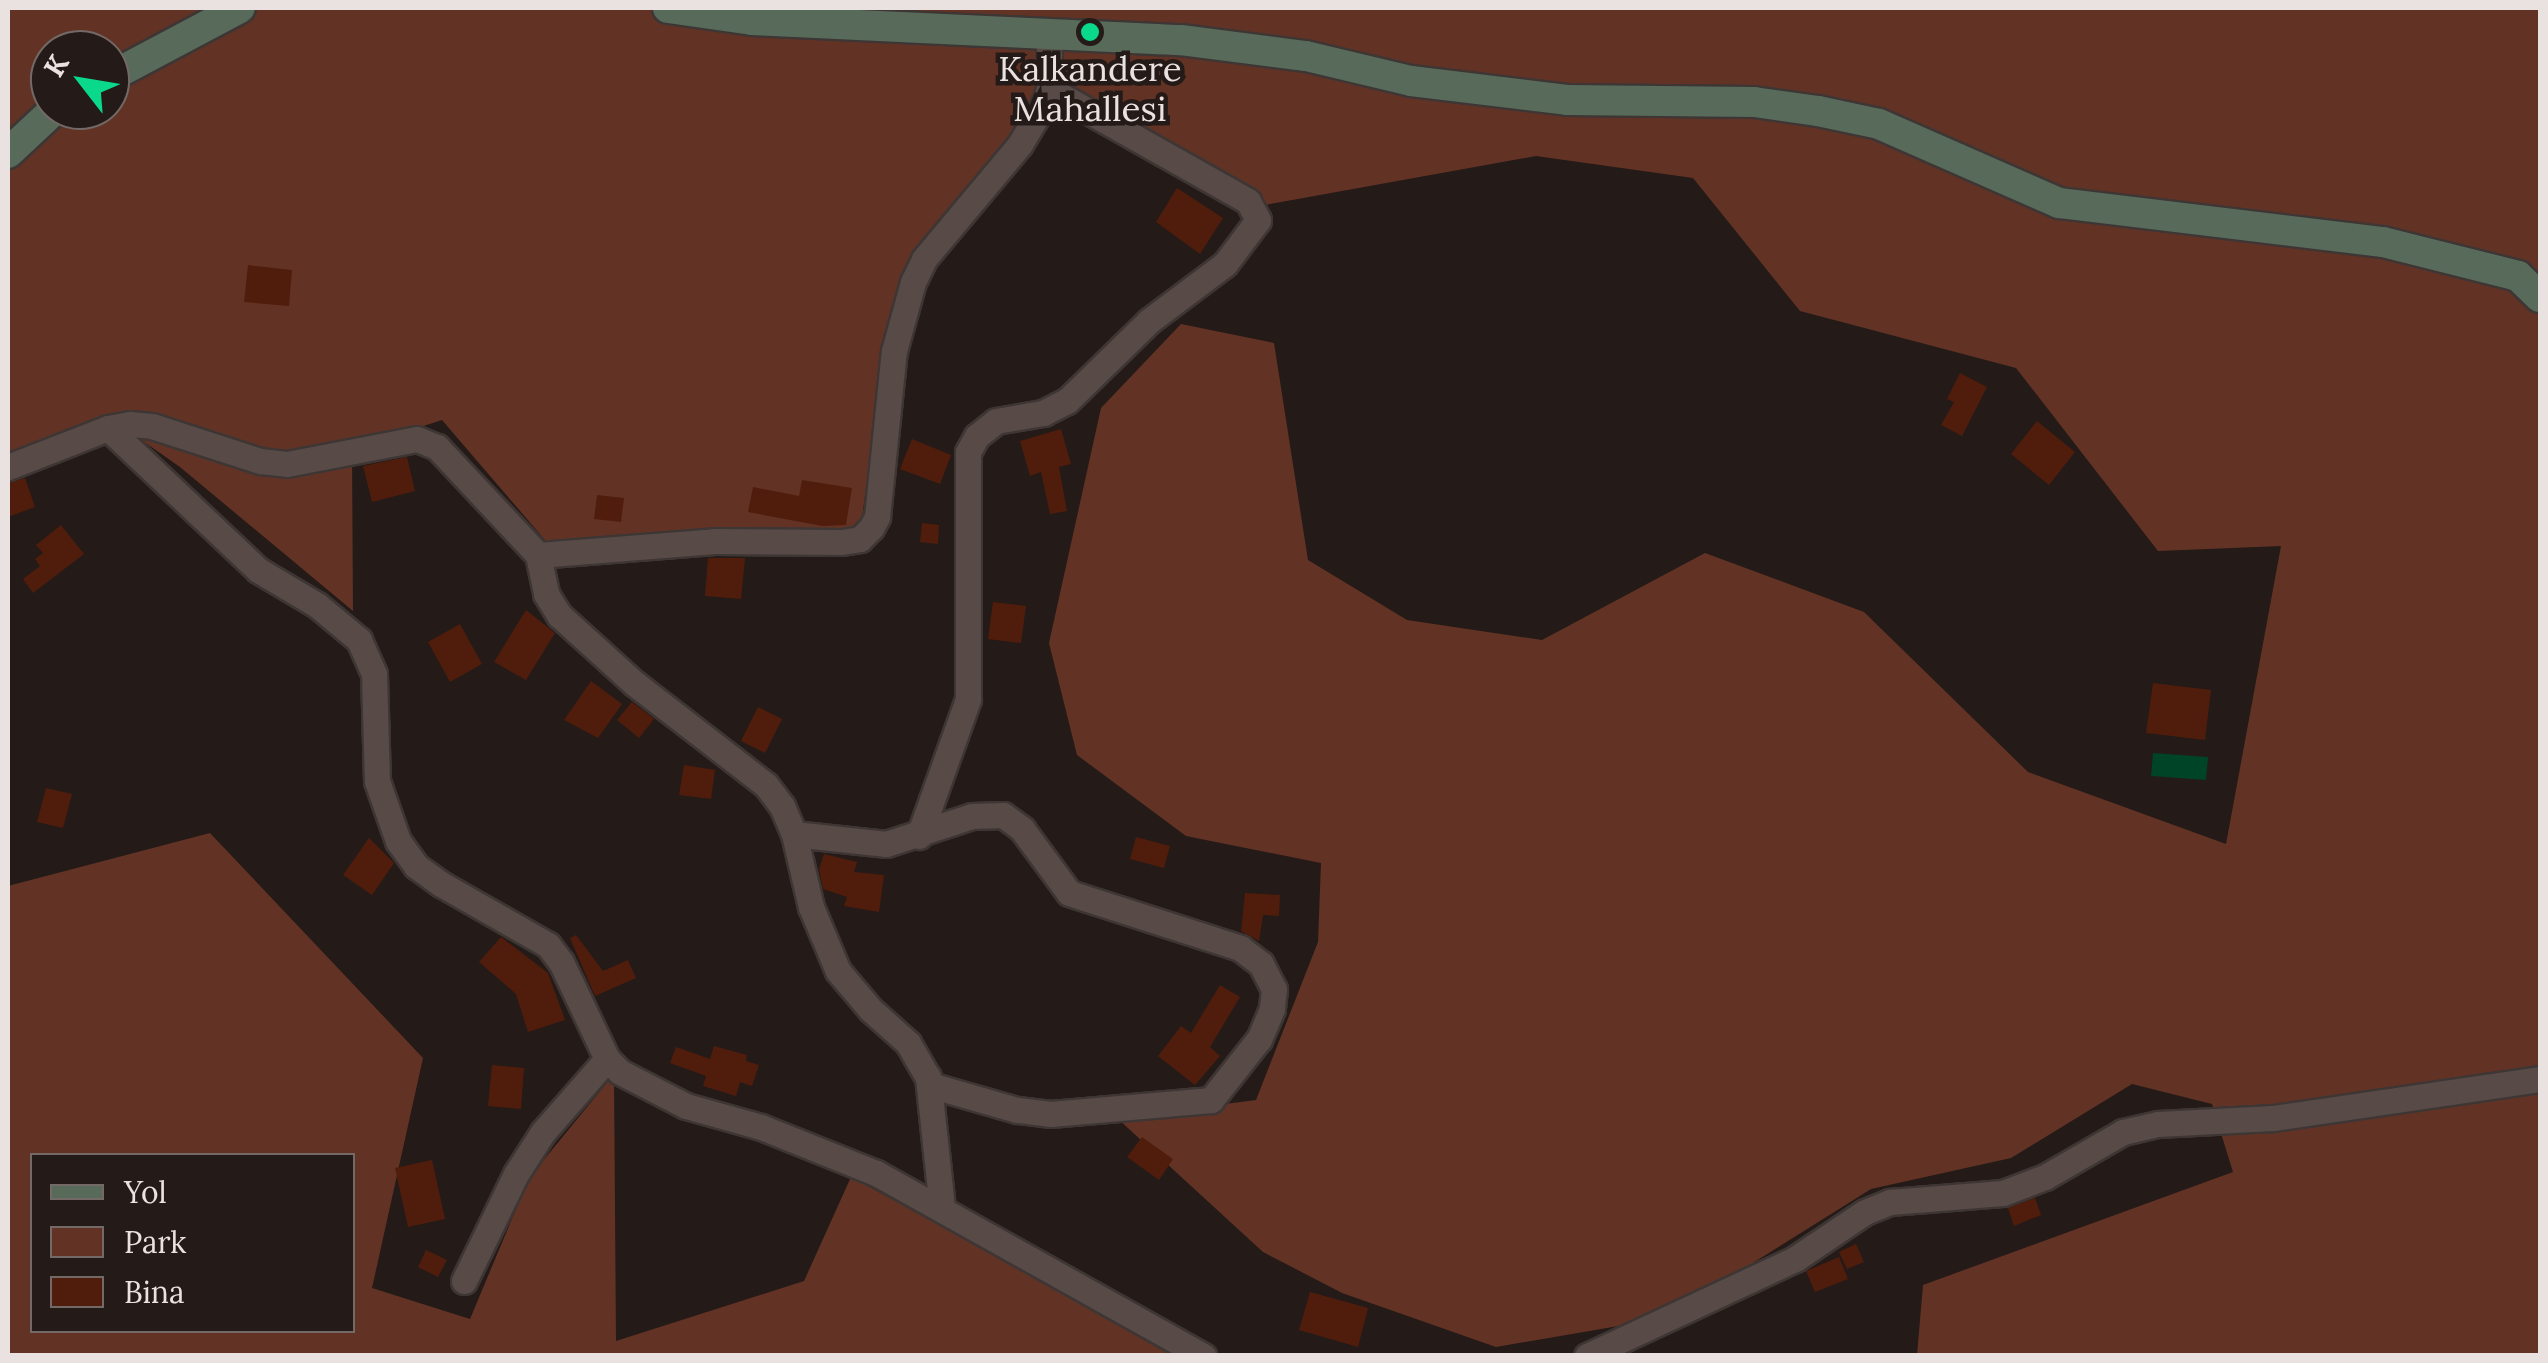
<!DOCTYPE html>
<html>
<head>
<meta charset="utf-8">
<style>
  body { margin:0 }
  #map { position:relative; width:2548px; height:1363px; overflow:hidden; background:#241a17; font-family:Lora,serif }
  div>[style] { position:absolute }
  .green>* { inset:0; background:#623324 }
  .water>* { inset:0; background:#004427 }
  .building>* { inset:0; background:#501d0d }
  .roads { filter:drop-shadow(2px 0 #3e3634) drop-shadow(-2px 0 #3e3634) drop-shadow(0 2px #3e3634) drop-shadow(0 -2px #3e3634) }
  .street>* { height:25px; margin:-12.5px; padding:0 12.5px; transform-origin:12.5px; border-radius:12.5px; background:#584b47 }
  .secondary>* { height:30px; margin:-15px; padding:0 15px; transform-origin:15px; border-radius:15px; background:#586a59 }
  .dots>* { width:28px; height:28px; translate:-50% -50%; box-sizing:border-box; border:5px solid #241a17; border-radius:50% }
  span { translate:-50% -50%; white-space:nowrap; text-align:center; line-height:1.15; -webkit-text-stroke:9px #241a17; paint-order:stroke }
  .poi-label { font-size:35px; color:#eae2e0 }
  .frame { position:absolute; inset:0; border:10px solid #eae2e0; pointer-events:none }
  .legend { position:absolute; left:30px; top:1153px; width:325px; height:180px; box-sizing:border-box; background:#241a17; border:2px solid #736a67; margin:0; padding:12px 18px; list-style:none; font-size:30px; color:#eae2e0 }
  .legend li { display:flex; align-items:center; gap:20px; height:50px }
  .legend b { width:50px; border:2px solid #736a67 }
  .north { position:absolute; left:30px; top:30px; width:100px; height:100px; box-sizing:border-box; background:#241a17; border:2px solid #736a67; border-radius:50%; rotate:301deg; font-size:28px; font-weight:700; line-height:40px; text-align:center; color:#eae2e0 }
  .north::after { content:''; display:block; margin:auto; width:35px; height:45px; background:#0ad98b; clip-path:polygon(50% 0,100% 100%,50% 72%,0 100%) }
</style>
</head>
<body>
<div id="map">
  <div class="green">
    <div style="clip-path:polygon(evenodd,8px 8px,2540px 8px,2540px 1355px,1917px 1355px,1923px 1285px,2233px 1172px,2212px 1104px,2132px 1084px,2011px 1158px,1871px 1189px,1665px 1318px,1496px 1347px,1342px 1293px,1263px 1252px,1117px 1118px,1256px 1100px,1318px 942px,1321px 863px,1186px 836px,1077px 755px,1049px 643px,1101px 408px,1181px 324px,1274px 343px,1308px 560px,1407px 620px,1542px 640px,1705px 553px,1864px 612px,2028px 772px,2226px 844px,2281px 546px,2158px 551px,2016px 368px,1800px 311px,1693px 178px,1536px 156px,1265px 205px,1065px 101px,962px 216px,887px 325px,859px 542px,557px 554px,442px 420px,352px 449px,353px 611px,180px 467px,110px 418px,8px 452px,8px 8px,50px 50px,110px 50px,110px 110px,50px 110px,50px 50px)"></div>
    <div style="clip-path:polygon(evenodd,210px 833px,423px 1058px,372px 1288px,470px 1319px,529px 1178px,614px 1074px,616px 1341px,804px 1281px,851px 1177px,1179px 1355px,8px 1356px,8px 886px,210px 833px,32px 1156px,352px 1156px,352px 1330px,32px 1330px,32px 1156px)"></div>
  </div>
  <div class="water">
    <div style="clip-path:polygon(2153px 753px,2208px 757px,2206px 780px,2151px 776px)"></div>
  </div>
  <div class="building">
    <div style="clip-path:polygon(1177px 188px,1223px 218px,1200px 254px,1156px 222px)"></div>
    <div style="clip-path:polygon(248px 265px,292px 270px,289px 306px,244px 302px)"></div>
    <div style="clip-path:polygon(1960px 373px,1987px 387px,1962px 436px,1941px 425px,1954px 402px,1947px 399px)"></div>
    <div style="clip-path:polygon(2037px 421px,2075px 452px,2049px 485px,2011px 454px)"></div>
    <div style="clip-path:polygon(1061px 429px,1071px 464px,1059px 467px,1067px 511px,1050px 514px,1041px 472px,1030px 476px,1020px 441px)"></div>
    <div style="clip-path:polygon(912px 439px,951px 455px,940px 484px,900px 469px)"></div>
    <div style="clip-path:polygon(407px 457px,415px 491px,372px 502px,363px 466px)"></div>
    <div style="clip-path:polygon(25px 478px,35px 507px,8px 517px,8px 483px)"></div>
    <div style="clip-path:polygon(802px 480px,852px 488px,846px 525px,822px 526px,748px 512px,753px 487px,799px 496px)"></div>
    <div style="clip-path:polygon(597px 495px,624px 498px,621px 522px,594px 519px)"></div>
    <div style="clip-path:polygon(922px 523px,939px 525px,938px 544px,920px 542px)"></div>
    <div style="clip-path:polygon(61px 525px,84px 554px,33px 593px,23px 579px,40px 566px,35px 559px,43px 553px,36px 545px)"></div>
    <div style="clip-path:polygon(708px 558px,745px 558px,741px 599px,705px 596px)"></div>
    <div style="clip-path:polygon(993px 602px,1026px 606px,1021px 643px,988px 639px)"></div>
    <div style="clip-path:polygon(526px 610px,555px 633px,526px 680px,494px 662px)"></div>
    <div style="clip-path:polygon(460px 624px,482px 664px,450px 682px,428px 642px)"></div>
    <div style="clip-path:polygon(591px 681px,622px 704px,598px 738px,564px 720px)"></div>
    <div style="clip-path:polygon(2153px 683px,2211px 690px,2205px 740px,2146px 733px)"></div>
    <div style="clip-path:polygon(632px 702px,654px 719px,639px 738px,617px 720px)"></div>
    <div style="clip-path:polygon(758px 707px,782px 719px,765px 753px,741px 741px)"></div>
    <div style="clip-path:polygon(684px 765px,715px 770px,711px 799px,679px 795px)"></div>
    <div style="clip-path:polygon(46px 788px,72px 794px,63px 828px,37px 822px)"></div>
    <div style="clip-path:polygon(1136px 837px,1170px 846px,1164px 868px,1130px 859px)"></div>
    <div style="clip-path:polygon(369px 838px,394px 863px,372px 895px,343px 875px)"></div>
    <div style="clip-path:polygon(824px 854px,857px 862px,854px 872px,884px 875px,879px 912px,844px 906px,847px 897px,823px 889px,819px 869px)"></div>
    <div style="clip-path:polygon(1245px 893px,1280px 895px,1279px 916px,1263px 915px,1259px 941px,1241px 931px)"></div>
    <div style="clip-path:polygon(576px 935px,603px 971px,628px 960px,636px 978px,595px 996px,570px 938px)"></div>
    <div style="clip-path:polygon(501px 937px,548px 973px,565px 1020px,528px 1032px,516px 994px,479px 962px)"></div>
    <div style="clip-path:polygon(1220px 985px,1240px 997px,1210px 1047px,1220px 1056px,1195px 1085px,1158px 1056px,1181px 1026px,1191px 1033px)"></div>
    <div style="clip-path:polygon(714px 1046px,747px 1055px,746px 1061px,759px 1065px,752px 1086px,740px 1082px,736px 1096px,703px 1086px,706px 1076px,670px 1063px,676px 1047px,710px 1059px)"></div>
    <div style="clip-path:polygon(492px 1065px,524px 1068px,521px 1109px,488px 1106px)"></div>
    <div style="clip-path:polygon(1142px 1137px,1173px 1159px,1159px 1180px,1127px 1157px)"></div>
    <div style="clip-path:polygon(432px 1160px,445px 1219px,408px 1227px,395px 1168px)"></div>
    <div style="clip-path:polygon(2035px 1198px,2041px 1215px,2014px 1226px,2008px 1208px)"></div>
    <div style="clip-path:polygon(1856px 1244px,1864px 1262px,1847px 1269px,1839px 1252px)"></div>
    <div style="clip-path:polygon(426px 1250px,447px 1260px,438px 1277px,418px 1267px)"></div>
    <div style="clip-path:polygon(1839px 1257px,1848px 1279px,1815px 1292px,1806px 1271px)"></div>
    <div style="clip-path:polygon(1310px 1292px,1368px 1308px,1358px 1347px,1299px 1330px)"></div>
  </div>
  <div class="roads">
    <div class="street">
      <div style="left:108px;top:428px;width:207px;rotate:43.4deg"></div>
      <div style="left:258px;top:570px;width:69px;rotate:30.7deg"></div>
      <div style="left:317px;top:605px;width:55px;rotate:39.8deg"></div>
      <div style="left:359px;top:640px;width:37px;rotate:66deg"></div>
      <div style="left:374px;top:674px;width:107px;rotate:88.4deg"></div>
      <div style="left:377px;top:781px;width:64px;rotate:70.7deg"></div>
      <div style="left:398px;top:841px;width:31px;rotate:54deg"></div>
      <div style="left:416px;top:866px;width:31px;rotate:36deg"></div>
      <div style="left:441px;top:884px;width:123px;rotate:29.7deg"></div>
      <div style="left:548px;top:945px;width:21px;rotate:53deg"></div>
      <div style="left:561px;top:962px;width:107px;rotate:64.6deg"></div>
      <div style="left:607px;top:1059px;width:18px;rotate:45deg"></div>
      <div style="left:620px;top:1072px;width:74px;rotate:27.3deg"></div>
      <div style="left:686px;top:1106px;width:78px;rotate:15.6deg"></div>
      <div style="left:761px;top:1127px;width:124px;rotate:21.8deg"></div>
      <div style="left:876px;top:1173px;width:375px;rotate:29.2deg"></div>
      <div style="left:8px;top:467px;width:107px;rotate:-21.3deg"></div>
      <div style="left:108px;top:428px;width:22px;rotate:-10deg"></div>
      <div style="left:130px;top:424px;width:22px;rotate:5deg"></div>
      <div style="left:152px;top:426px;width:114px;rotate:18deg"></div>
      <div style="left:260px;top:461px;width:27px;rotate:6deg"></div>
      <div style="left:287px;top:464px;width:132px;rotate:-10.9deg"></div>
      <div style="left:417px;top:439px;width:22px;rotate:22deg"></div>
      <div style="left:437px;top:447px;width:148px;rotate:46.9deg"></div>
      <div style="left:538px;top:555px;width:40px;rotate:78deg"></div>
      <div style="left:546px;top:594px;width:26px;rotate:58deg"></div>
      <div style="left:560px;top:616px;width:100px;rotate:42.2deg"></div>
      <div style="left:634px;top:683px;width:167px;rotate:37.7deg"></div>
      <div style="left:766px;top:785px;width:26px;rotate:53deg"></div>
      <div style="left:782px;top:806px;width:30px;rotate:67deg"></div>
      <div style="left:794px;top:834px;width:75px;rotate:76.9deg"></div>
      <div style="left:811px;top:907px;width:69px;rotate:67.1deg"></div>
      <div style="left:838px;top:971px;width:51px;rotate:49.8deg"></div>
      <div style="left:871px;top:1010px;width:50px;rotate:41.7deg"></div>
      <div style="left:908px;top:1043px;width:39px;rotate:60deg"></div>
      <div style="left:928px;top:1077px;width:131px;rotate:83.9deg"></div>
      <div style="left:538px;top:555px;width:177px;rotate:-4.5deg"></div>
      <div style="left:714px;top:541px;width:128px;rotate:0.4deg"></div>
      <div style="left:842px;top:542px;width:18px;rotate:-9deg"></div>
      <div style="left:860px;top:539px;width:16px;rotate:-45deg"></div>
      <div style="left:871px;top:528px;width:13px;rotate:-61deg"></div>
      <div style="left:877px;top:517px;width:167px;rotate:-84.2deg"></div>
      <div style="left:894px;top:351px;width:72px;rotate:-74.6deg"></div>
      <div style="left:913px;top:282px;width:25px;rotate:-64deg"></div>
      <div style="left:924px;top:259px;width:150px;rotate:-50.1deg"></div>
      <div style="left:1020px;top:144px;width:47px;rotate:-59deg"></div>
      <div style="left:1044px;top:104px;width:16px;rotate:-72deg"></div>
      <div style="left:1049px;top:89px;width:53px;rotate:-90deg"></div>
      <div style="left:794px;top:834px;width:93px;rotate:6.2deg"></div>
      <div style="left:886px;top:844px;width:90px;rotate:-18deg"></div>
      <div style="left:972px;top:816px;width:31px;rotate:-2deg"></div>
      <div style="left:1003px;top:815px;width:24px;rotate:36deg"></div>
      <div style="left:1022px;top:829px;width:79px;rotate:53.7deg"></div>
      <div style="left:1069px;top:893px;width:180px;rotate:17.8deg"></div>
      <div style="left:1240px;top:948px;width:26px;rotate:37deg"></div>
      <div style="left:1261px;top:964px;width:28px;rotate:63deg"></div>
      <div style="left:1274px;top:989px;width:20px;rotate:96deg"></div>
      <div style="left:1272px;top:1009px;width:33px;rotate:113deg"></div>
      <div style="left:1259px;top:1039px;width:78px;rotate:128.2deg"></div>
      <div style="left:1211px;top:1100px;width:161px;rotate:175deg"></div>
      <div style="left:1051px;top:1114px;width:34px;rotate:-173deg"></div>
      <div style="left:1017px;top:1110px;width:91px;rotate:-164deg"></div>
      <div style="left:919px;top:836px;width:145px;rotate:-70.3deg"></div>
      <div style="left:968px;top:699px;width:247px;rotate:-90deg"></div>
      <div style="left:968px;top:452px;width:18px;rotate:-61deg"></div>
      <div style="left:977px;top:436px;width:24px;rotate:-38deg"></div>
      <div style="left:996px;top:421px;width:48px;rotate:-9.7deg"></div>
      <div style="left:1043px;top:413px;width:27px;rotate:-27deg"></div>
      <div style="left:1067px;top:401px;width:115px;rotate:-44.3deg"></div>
      <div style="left:1149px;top:321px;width:95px;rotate:-36.9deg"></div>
      <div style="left:1225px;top:264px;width:55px;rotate:-53.1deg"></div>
      <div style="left:1258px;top:220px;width:21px;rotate:-118deg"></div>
      <div style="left:1248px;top:201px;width:228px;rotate:-150.6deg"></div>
      <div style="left:464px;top:1281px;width:119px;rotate:-64.1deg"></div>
      <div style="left:516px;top:1174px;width:50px;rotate:-57.3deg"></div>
      <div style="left:543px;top:1132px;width:97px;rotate:-48.8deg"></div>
      <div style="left:1587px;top:1356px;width:230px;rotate:-25deg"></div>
      <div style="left:1795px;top:1259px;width:84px;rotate:-33.9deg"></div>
      <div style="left:1865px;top:1212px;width:27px;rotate:-22deg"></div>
      <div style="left:1890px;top:1202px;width:113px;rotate:-4.6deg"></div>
      <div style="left:2003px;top:1193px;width:45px;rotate:-20.9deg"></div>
      <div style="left:2045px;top:1177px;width:90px;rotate:-30deg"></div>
      <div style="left:2123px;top:1132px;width:36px;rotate:-13deg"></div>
      <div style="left:2158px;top:1124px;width:115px;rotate:-3deg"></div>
      <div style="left:2273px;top:1118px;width:270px;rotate:-8.3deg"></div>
    </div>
    <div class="secondary">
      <div style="left:668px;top:8px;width:85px;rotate:8.1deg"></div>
      <div style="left:752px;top:20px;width:429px;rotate:2.7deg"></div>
      <div style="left:1181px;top:40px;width:126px;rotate:7.3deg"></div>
      <div style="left:1306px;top:56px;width:108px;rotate:13.4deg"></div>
      <div style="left:1411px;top:81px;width:157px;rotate:6.9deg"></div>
      <div style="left:1567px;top:100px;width:187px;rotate:0.6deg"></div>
      <div style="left:1754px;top:102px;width:65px;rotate:8deg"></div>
      <div style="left:1818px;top:111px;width:62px;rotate:12deg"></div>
      <div style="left:1879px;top:124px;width:197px;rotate:23.7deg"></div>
      <div style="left:2059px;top:203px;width:326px;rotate:6.9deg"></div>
      <div style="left:2383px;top:242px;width:139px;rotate:14.1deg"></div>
      <div style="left:2518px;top:276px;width:30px;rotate:44deg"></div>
      <div style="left:110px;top:77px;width:147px;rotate:-28deg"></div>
      <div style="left:8px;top:153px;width:63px;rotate:-43.1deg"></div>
    </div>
  </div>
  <div class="dots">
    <div style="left:1090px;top:32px;background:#0ad98b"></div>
  </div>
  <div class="poi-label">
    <span style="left:1090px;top:89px">Kalkandere<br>Mahallesi</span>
  </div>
  <div class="frame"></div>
  <ul class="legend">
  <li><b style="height:12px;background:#586a59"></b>Yol</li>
  <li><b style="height:28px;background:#623324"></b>Park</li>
  <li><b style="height:28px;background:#501d0d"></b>Bina</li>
  </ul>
  <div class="north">K</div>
</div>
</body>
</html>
